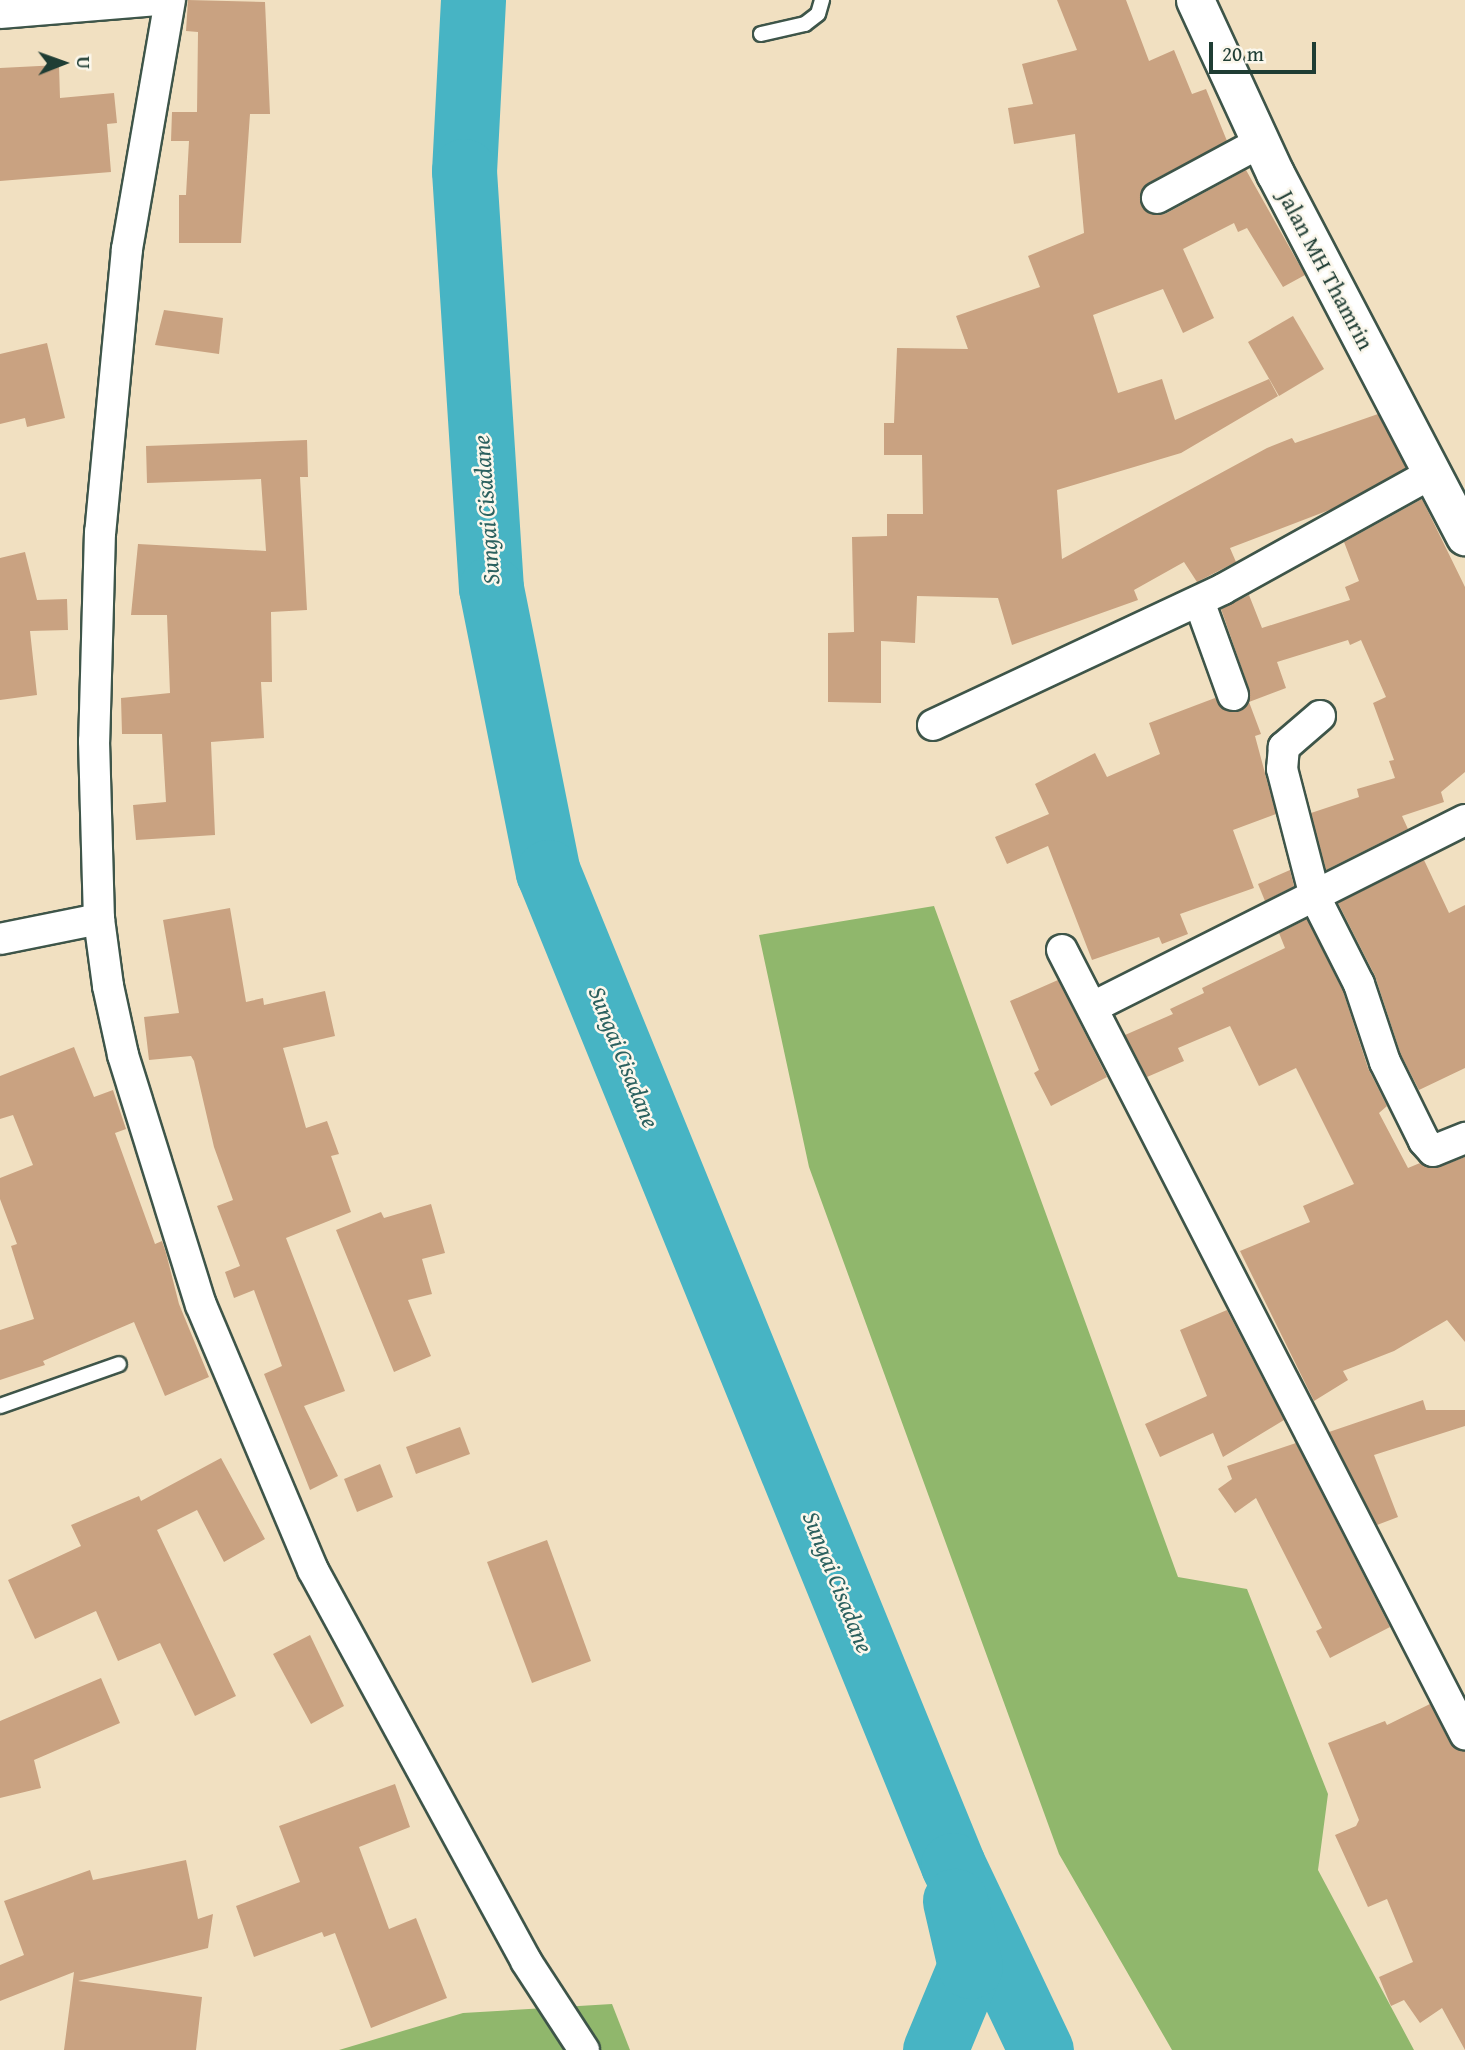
<!DOCTYPE html>
<html>
<head>
<meta charset="utf-8">
<style>
  body { margin:0 }
  #map { position:relative; width:1465px; height:2050px; overflow:hidden; background:#f1e0c1; font-family:"Gentium Book Plus",serif }
  div>[style] { position:absolute }
  .forest>* { inset:0; background:#90b76c }
  .river>* { height:65px; margin:-32.5px; padding:0 32.5px; transform-origin:32.5px; border-radius:32.5px; background:#47b4c4 }
  .building>* { inset:0; background:#c9a281 }
  .roads { filter:drop-shadow(2px 0 #3e5549) drop-shadow(-2px 0 #3e5549) drop-shadow(0 2px #3e5549) drop-shadow(0 -2px #3e5549) }
  .service>* { height:14px; margin:-7px; padding:0 7px; transform-origin:7px; border-radius:7px; background:#fff }
  .minor>* { height:30px; margin:-15px; padding:0 15px; transform-origin:15px; border-radius:15px; background:#fff }
  .tertiary>* { height:37px; margin:-18.5px; padding:0 18.5px; transform-origin:18.5px; border-radius:18.5px; background:#fff }
  span { translate:-50% -50%; white-space:nowrap; text-align:center; line-height:1.15; -webkit-text-stroke:5px #fbf7ec; paint-order:stroke }
  .street-label { font-size:23px; color:#1f3d34 }
  .water-label { font-size:24px; color:#2b615f; font-style:italic }
  .north { position:absolute; left:28px; top:28px; width:70px; height:70px; -webkit-text-stroke:5px #fbf7ec; paint-order:stroke; rotate:89deg; font-size:19px; font-weight:700; line-height:28px; text-align:center; color:#1f3d34 }
  .north::after { content:''; display:block; margin:auto; width:24px; height:32px; background:#1f3d34; clip-path:polygon(50% 0,100% 100%,50% 72%,0 100%) }
  .scale { position:absolute; left:1209px; top:42px; width:107px; height:32px; box-sizing:border-box; border:4px solid #1f3d34; border-top:0; padding-left:9px; font-size:21px; line-height:24px; white-space:nowrap; color:#1f3d34; -webkit-text-stroke:5px #fbf7ec; paint-order:stroke }
</style>
</head>
<body>
<div id="map">
  <div class="forest">
    <div style="clip-path:polygon(934px 906px,1178px 1577px,1247px 1589px,1328px 1794px,1318px 1870px,1414px 2050px,1172px 2050px,1059px 1854px,809px 1167px,759px 935px)"></div>
    <div style="clip-path:polygon(612px 2004px,630px 2050px,339px 2050px,463px 2013px)"></div>
  </div>
  <div class="river">
    <div style="left:473px;top:0;width:171px;rotate:93deg"></div>
    <div style="left:464px;top:171px;width:418px;rotate:86.3deg"></div>
    <div style="left:491px;top:588px;width:290px;rotate:78.7deg"></div>
    <div style="left:548px;top:872px;width:1072px;rotate:67.81deg"></div>
    <div style="left:953px;top:1865px;width:205px;rotate:64.6deg"></div>
    <div style="left:935px;top:2050px;width:91px;rotate:-67.4deg"></div>
    <div style="left:970px;top:1966px;width:67px;rotate:-103deg"></div>
  </div>
  <div class="building">
    <div style="clip-path:polygon(188px 0,265px 2px,270px 114px,250px 114px,241px 243px,179px 243px,179px 195px,186px 195px,189px 141px,171px 141px,172px 112px,197px 112px,198px 32px,186px 31px)"></div>
    <div style="clip-path:polygon(1057px 0,1126px 0,1149px 61px,1174px 50px,1192px 94px,1206px 89px,1227px 141px,1148px 183px,1140px 197px,1142px 207px,1156px 215px,1165px 214px,1246px 170px,1305px 275px,1283px 287px,1247px 228px,1238px 232px,1234px 223px,1183px 249px,1214px 318px,1183px 333px,1163px 289px,1093px 315px,1118px 393px,1162px 379px,1175px 420px,1269px 379px,1278px 396px,1181px 453px,1057px 490px,1062px 559px,1267px 448px,1292px 438px,1295px 443px,1378px 414px,1406px 468px,1332px 509px,1230px 548px,1236px 562px,1197px 582px,1184px 562px,1134px 590px,1138px 600px,1012px 645px,998px 598px,917px 596px,915px 643px,881px 641px,881px 703px,828px 702px,828px 633px,854px 632px,852px 537px,887px 536px,887px 514px,923px 514px,922px 455px,884px 455px,884px 423px,894px 423px,897px 348px,968px 349px,956px 316px,1040px 287px,1028px 256px,1084px 233px,1075px 134px,1014px 144px,1008px 108px,1033px 104px,1022px 64px,1077px 50px)"></div>
    <div style="clip-path:polygon(59px 65px,60px 98px,114px 93px,117px 123px,107px 124px,111px 172px,0 181px,0 68px)"></div>
    <div style="clip-path:polygon(164px 310px,223px 318px,219px 354px,155px 345px)"></div>
    <div style="clip-path:polygon(1293px 316px,1324px 369px,1279px 396px,1248px 342px)"></div>
    <div style="clip-path:polygon(47px 343px,65px 418px,27px 427px,25px 418px,0 424px,0 354px)"></div>
    <div style="clip-path:polygon(307px 440px,308px 477px,300px 477px,307px 610px,271px 612px,272px 682px,261px 682px,264px 738px,211px 742px,215px 835px,136px 840px,133px 805px,166px 802px,162px 734px,122px 734px,121px 698px,170px 693px,167px 615px,131px 615px,138px 544px,266px 551px,261px 479px,147px 483px,146px 446px)"></div>
    <div style="clip-path:polygon(1422px 499px,1465px 587px,1465px 772px,1441px 792px,1444px 802px,1402px 816px,1408px 829px,1326px 870px,1311px 813px,1359px 797px,1357px 789px,1395px 778px,1389px 761px,1394px 760px,1373px 703px,1386px 697px,1361px 640px,1350px 645px,1348px 640px,1277px 662px,1286px 688px,1249px 702px,1249px 689px,1221px 609px,1249px 595px,1262px 628px,1350px 600px,1345px 587px,1359px 581px,1344px 542px)"></div>
    <div style="clip-path:polygon(25px 552px,37px 600px,67px 599px,68px 630px,30px 631px,37px 695px,0 700px,0 558px)"></div>
    <div style="clip-path:polygon(1215px 698px,1231px 712px,1249px 702px,1261px 734px,1255px 736px,1276px 814px,1233px 830px,1254px 888px,1180px 914px,1188px 934px,1162px 944px,1159px 937px,1092px 960px,1048px 846px,1007px 864px,995px 837px,1049px 814px,1035px 784px,1095px 753px,1107px 777px,1160px 754px,1149px 723px)"></div>
    <div style="clip-path:polygon(1424px 860px,1449px 913px,1465px 905px,1465px 1068px,1419px 1090px,1401px 1055px,1375px 976px,1338px 903px)"></div>
    <div style="clip-path:polygon(1290px 870px,1294px 886px,1265px 901px,1258px 884px)"></div>
    <div style="clip-path:polygon(230px 908px,246px 1002px,263px 998px,264px 1005px,325px 991px,335px 1036px,283px 1048px,306px 1128px,327px 1121px,339px 1154px,331px 1156px,351px 1212px,286px 1238px,345px 1391px,304px 1406px,338px 1476px,310px 1490px,264px 1374px,282px 1366px,254px 1290px,234px 1298px,225px 1272px,240px 1266px,217px 1206px,233px 1200px,214px 1147px,194px 1061px,191px 1056px,149px 1060px,144px 1017px,179px 1013px,163px 920px)"></div>
    <div style="clip-path:polygon(1307px 919px,1343px 991px,1368px 1068px,1387px 1106px,1379px 1113px,1408px 1168px,1420px 1163px,1439px 1167px,1465px 1157px,1465px 1342px,1447px 1320px,1394px 1351px,1343px 1371px,1348px 1380px,1314px 1401px,1240px 1251px,1310px 1222px,1303px 1206px,1354px 1184px,1296px 1068px,1259px 1086px,1230px 1026px,1178px 1048px,1184px 1061px,1147px 1077px,1125px 1035px,1173px 1014px,1170px 1009px,1204px 993px,1202px 988px,1285px 948px,1279px 933px)"></div>
    <div style="clip-path:polygon(1058px 980px,1107px 1077px,1051px 1106px,1034px 1073px,1039px 1070px,1010px 1001px)"></div>
    <div style="clip-path:polygon(74px 1047px,94px 1097px,113px 1090px,126px 1129px,115px 1133px,155px 1244px,162px 1241px,166px 1253px,179px 1304px,209px 1377px,165px 1396px,134px 1322px,43px 1361px,45px 1365px,0 1380px,0 1330px,34px 1319px,11px 1246px,17px 1244px,0 1199px,0 1178px,33px 1165px,13px 1115px,0 1119px,0 1076px)"></div>
    <div style="clip-path:polygon(431px 1204px,445px 1253px,422px 1259px,432px 1294px,408px 1300px,431px 1356px,394px 1372px,336px 1230px,381px 1212px,384px 1218px)"></div>
    <div style="clip-path:polygon(1227px 1310px,1284px 1420px,1223px 1457px,1213px 1433px,1160px 1457px,1145px 1424px,1207px 1396px,1180px 1330px)"></div>
    <div style="clip-path:polygon(1423px 1400px,1426px 1410px,1465px 1410px,1465px 1426px,1374px 1455px,1398px 1517px,1377px 1525px,1329px 1432px)"></div>
    <div style="clip-path:polygon(460px 1427px,470px 1454px,416px 1474px,406px 1447px)"></div>
    <div style="clip-path:polygon(1296px 1443px,1390px 1627px,1330px 1658px,1316px 1631px,1322px 1628px,1256px 1498px,1235px 1513px,1218px 1489px,1232px 1479px,1227px 1466px)"></div>
    <div style="clip-path:polygon(221px 1458px,265px 1539px,224px 1562px,197px 1510px,157px 1530px,236px 1696px,195px 1716px,160px 1643px,118px 1661px,96px 1611px,35px 1639px,8px 1580px,81px 1546px,71px 1525px,139px 1496px,141px 1501px)"></div>
    <div style="clip-path:polygon(380px 1464px,393px 1497px,357px 1512px,344px 1479px)"></div>
    <div style="clip-path:polygon(547px 1540px,591px 1661px,532px 1683px,487px 1562px)"></div>
    <div style="clip-path:polygon(310px 1635px,344px 1706px,311px 1724px,273px 1654px)"></div>
    <div style="clip-path:polygon(101px 1678px,120px 1723px,34px 1760px,41px 1788px,0 1798px,0 1721px)"></div>
    <div style="clip-path:polygon(1430px 1704px,1450px 1743px,1465px 1751px,1465px 2050px,1442px 2008px,1420px 2023px,1404px 2000px,1391px 2006px,1379px 1977px,1413px 1962px,1387px 1899px,1368px 1907px,1335px 1835px,1356px 1826px,1359px 1820px,1328px 1743px,1385px 1721px,1387px 1725px)"></div>
    <div style="clip-path:polygon(395px 1784px,410px 1827px,359px 1847px,389px 1929px,416px 1918px,447px 1998px,371px 2028px,335px 1933px,324px 1937px,322px 1932px,254px 1957px,236px 1906px,300px 1882px,279px 1826px)"></div>
    <div style="clip-path:polygon(186px 1860px,198px 1919px,213px 1914px,208px 1948px,78px 1981px,202px 1997px,196px 2050px,64px 2050px,74px 1972px,0 2001px,0 1965px,24px 1955px,4px 1901px,90px 1870px,93px 1880px)"></div>
  </div>
  <div class="roads">
    <div class="service">
      <div style="left:761px;top:34px;width:45px;rotate:-12.8deg"></div>
      <div style="left:805px;top:24px;width:16px;rotate:-38deg"></div>
      <div style="left:818px;top:14px;width:15px;rotate:-74deg"></div>
      <div style="left:0;top:1406px;width:126px;rotate:-19.4deg"></div>
    </div>
    <div class="minor">
      <div style="left:170px;top:0;width:253px;rotate:99.8deg"></div>
      <div style="left:127px;top:249px;width:284px;rotate:95.4deg"></div>
      <div style="left:100px;top:532px;width:209px;rotate:91.6deg"></div>
      <div style="left:94px;top:741px;width:178px;rotate:88.4deg"></div>
      <div style="left:99px;top:919px;width:68px;rotate:82.3deg"></div>
      <div style="left:108px;top:986px;width:71px;rotate:77.7deg"></div>
      <div style="left:123px;top:1055px;width:262px;rotate:72.7deg"></div>
      <div style="left:201px;top:1305px;width:288px;rotate:67.1deg"></div>
      <div style="left:313px;top:1570px;width:445px;rotate:61.4deg"></div>
      <div style="left:526px;top:1961px;width:106px;rotate:56.9deg"></div>
      <div style="left:0;top:13px;width:158px;rotate:-4.7deg"></div>
      <div style="left:1157px;top:198px;width:118px;rotate:-28.3deg"></div>
      <div style="left:1199px;top:601px;width:100px;rotate:70.1deg"></div>
      <div style="left:1320px;top:716px;width:48px;rotate:139.3deg"></div>
      <div style="left:1284px;top:747px;width:22px;rotate:95deg"></div>
      <div style="left:1282px;top:769px;width:132px;rotate:75.5deg"></div>
      <div style="left:1315px;top:897px;width:97px;rotate:63.2deg"></div>
      <div style="left:1359px;top:984px;width:82px;rotate:71.6deg"></div>
      <div style="left:1385px;top:1062px;width:88px;rotate:63.7deg"></div>
      <div style="left:1424px;top:1141px;width:13px;rotate:48deg"></div>
      <div style="left:1433px;top:1151px;width:35px;rotate:-22deg"></div>
      <div style="left:933px;top:725px;width:320px;rotate:-25.1deg"></div>
      <div style="left:1223px;top:589px;width:239px;rotate:-29deg"></div>
      <div style="left:0;top:939px;width:101px;rotate:-11.4deg"></div>
      <div style="left:1062px;top:950px;width:882px;rotate:62.8deg"></div>
      <div style="left:1093px;top:1007px;width:416px;rotate:-26.7deg"></div>
    </div>
    <div class="tertiary">
      <div style="left:1195px;top:0;width:191px;rotate:65.2deg"></div>
      <div style="left:1275px;top:173px;width:410px;rotate:62.4deg"></div>
    </div>
  </div>
  <div class="street-label">
    <span style="left:1326px;top:270px;rotate:62deg">Jalan MH Thamrin</span>
  </div>
  <div class="water-label">
    <span style="left:486px;top:510px;rotate:-94deg">Sungai Cisadane</span>
    <span style="left:624px;top:1057px;rotate:68deg">Sungai Cisadane</span>
    <span style="left:838px;top:1582px;rotate:68deg">Sungai Cisadane</span>
  </div>
  <div class="north">U</div>
  <div class="scale">20 m</div>
</div>
</body>
</html>
